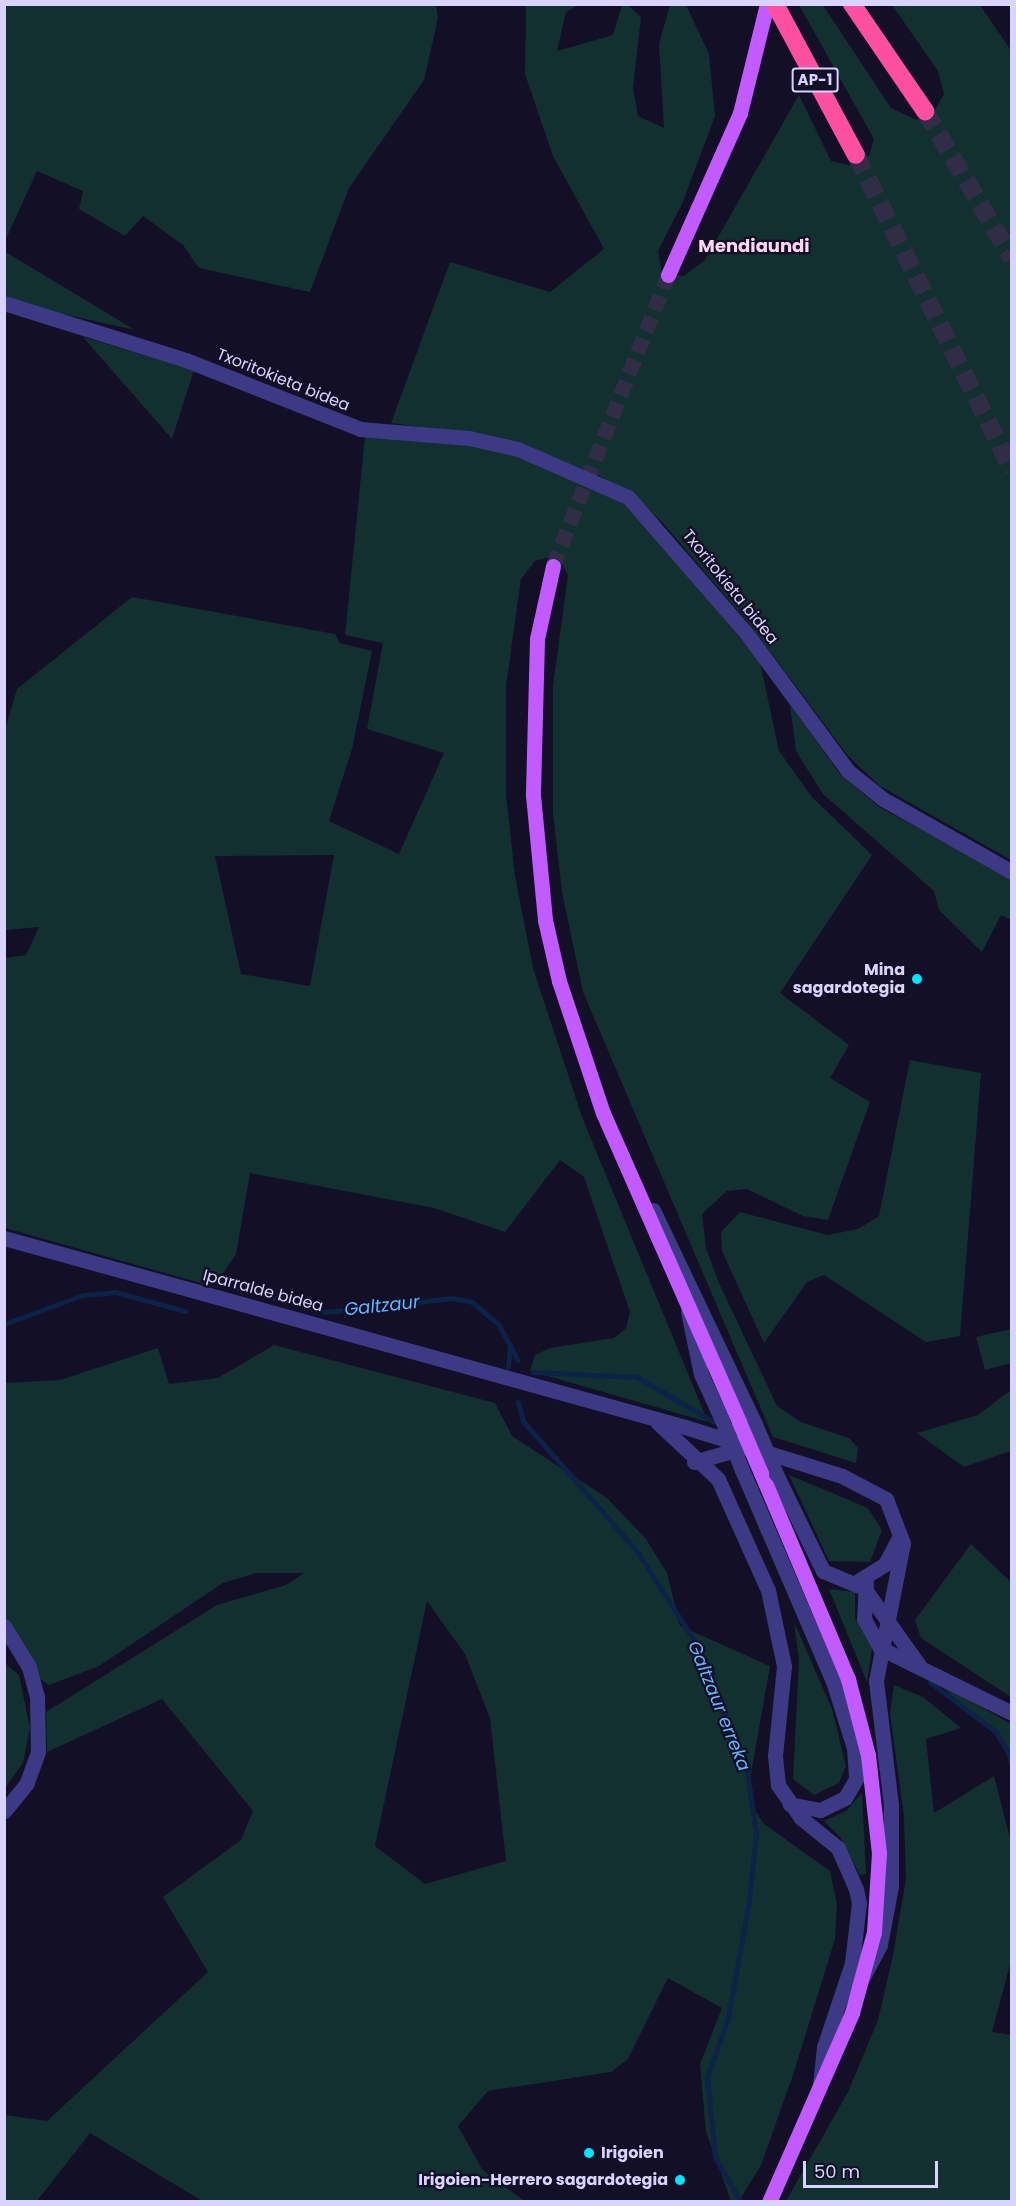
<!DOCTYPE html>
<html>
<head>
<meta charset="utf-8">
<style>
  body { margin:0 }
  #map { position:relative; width:1016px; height:2206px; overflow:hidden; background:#130f26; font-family:Poppins,sans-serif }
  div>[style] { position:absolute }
  .green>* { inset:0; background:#12302f }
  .stream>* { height:5px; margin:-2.5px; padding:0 2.5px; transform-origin:2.5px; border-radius:2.5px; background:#0c2248 }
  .major-tunnel>* { height:15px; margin-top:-7.5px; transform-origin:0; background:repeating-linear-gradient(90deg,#312d47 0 15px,transparent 0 23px) }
  .highway-tunnel>* { height:18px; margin-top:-9px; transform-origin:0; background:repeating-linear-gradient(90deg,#312d47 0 18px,transparent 0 27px) }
  .minor>* { height:15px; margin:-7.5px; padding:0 7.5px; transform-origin:7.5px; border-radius:7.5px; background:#3d3a85 }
  .major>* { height:15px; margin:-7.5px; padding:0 7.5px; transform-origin:7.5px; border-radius:7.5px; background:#c25bff }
  .highway>* { height:18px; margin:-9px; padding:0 9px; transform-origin:9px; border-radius:9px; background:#ff4fa3 }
  .minor-bridge>* { height:15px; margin:-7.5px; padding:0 7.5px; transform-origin:7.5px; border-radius:7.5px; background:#3d3a85 }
  .major-bridge>* { height:15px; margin:-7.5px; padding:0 7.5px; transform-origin:7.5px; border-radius:7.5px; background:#c25bff }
  .dots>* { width:16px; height:16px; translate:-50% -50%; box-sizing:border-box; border:3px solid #130f26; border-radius:50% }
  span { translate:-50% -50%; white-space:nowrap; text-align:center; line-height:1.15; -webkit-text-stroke:4.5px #130f26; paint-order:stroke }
  .shield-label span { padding:2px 4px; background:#130f26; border:2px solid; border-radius:4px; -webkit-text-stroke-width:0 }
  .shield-label { font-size:15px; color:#d9d4ff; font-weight:700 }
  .street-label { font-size:16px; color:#d9d4ff }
  .poi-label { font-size:16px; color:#d9d4ff; font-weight:700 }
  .right { translate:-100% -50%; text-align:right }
  .left { translate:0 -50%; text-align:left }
  .neighbourhood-label { font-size:18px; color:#ffd6f0; font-weight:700 }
  .water-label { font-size:18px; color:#62b6ff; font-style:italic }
  .frame { position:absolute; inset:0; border:6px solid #d9d4ff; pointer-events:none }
  .scale { position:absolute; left:803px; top:2161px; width:135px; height:27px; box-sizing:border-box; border:3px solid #d9d4ff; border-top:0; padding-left:8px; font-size:18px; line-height:21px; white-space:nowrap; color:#d9d4ff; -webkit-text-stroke:4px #130f26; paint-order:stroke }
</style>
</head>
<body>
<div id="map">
  <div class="green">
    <div style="clip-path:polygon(5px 4px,436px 4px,438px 18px,424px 80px,349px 188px,310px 292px,199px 268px,183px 245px,143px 216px,125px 236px,79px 209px,83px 191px,37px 171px,5px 241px)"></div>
    <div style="clip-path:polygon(526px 5px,579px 5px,566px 12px,557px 51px,613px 35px,622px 5px,628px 5px,641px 17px,633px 88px,638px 116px,664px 128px,659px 44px,670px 5px,686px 5px,709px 54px,715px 116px,682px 204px,658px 251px,662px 273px,684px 276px,705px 260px,799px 95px,831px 161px,849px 165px,869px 156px,874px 139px,799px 5px,823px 5px,891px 108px,916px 120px,935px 110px,944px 94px,938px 71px,892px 5px,980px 5px,1012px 52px,1011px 860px,880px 786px,848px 756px,751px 626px,663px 523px,633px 496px,598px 475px,499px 438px,391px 423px,450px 262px,550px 292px,604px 249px,553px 156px,525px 74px)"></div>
    <div style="clip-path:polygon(4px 251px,135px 330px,32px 307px,5px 295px)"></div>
    <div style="clip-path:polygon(83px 337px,194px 370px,172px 439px)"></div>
    <div style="clip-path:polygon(evenodd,365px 436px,464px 443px,517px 456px,616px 498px,642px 519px,760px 662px,779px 751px,812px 797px,872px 855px,780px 993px,849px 1045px,830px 1078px,870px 1102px,828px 1220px,803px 1216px,747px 1189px,727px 1191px,702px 1214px,706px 1248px,719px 1283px,777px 1406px,801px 1422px,849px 1438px,858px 1448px,856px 1463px,773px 1437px,583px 992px,562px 892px,553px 814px,553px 686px,568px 575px,558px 555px,535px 561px,521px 579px,506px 686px,506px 794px,515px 876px,533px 968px,582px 1117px,708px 1422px,530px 1371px,535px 1355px,550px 1348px,614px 1338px,626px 1328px,630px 1312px,584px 1177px,560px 1160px,505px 1232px,434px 1208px,250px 1173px,236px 1254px,218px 1281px,204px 1284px,5px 1228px,5px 958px,26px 955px,39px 927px,5px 930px,5px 730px,17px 689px,132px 597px,335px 634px,340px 643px,372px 651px,352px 749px,329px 821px,399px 854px,444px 753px,367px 729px,383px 643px,345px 635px,365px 436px,334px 855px,310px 986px,241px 974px,215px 856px,334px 855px)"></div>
    <div style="clip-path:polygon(790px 705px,840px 774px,879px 807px,1011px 878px,1011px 920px,1001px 915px,982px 952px,939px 910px,934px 891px,823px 794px,796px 751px)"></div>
    <div style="clip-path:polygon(910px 1060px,981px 1073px,960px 1336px,926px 1342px,824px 1275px,807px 1282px,764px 1343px,722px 1251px,721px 1232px,740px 1212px,828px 1235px,858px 1229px,879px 1216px)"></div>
    <div style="clip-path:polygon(1011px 1329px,1011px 1363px,985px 1370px,976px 1337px)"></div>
    <div style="clip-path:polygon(evenodd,274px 1345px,495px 1403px,512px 1436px,607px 1498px,646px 1539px,667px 1573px,680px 1626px,770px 1666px,749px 1785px,753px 1808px,764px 1824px,830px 1871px,837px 1904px,835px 1939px,793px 2075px,761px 2165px,739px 2201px,731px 2201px,706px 2132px,700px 2064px,722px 2008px,668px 1978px,628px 2059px,611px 2072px,488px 2091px,458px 2126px,482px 2169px,524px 2201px,202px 2201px,90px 2133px,37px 2201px,5px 2201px,5px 2115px,47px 2121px,208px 1972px,163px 1897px,241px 1840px,253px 1811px,162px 1699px,47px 1752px,46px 1712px,217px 1605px,286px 1585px,304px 1573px,256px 1573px,223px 1583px,99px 1666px,49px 1685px,40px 1679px,5px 1617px,4px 1383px,60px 1380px,158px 1348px,169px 1384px,218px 1378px,274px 1345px,427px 1601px,465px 1654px,490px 1718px,506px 1861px,425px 1884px,375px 1846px,427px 1601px)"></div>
    <div style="clip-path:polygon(1011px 1390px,1011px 1451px,964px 1467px,917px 1433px,978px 1415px)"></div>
    <div style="clip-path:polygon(789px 1475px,868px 1508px,882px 1530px,870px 1562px,829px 1561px)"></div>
    <div style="clip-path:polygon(971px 1544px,1011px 1582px,1011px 1697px,921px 1638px,915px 1620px)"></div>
    <div style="clip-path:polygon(829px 1589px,855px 1592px,855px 1618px,872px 1649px,867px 1682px)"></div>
    <div style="clip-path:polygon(794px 1622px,832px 1709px,846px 1766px,839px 1783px,814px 1795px,793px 1779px,799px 1660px)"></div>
    <div style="clip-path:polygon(5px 1663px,19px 1675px,30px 1728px,23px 1763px,5px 1788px)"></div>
    <div style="clip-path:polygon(936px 1681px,1011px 1724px,1011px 1769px,1003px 1742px)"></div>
    <div style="clip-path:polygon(894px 1685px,923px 1697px,961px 1728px,926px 1739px,934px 1813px,994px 1776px,1011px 1842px,1011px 1961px,992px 2032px,1011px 2035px,1011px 2201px,786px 2201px,848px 2092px,878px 2020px,893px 1955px,906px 1879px,904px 1817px,890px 1713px)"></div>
    <div style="clip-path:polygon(862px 1793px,866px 1874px,860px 1875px,840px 1837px,824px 1821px,846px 1811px)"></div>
  </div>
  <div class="stream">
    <div style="left:237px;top:1288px;width:92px;rotate:15.1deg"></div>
    <div style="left:326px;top:1312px;width:127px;rotate:-6.3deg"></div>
    <div style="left:452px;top:1298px;width:20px;rotate:11deg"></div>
    <div style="left:472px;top:1302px;width:35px;rotate:40deg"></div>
    <div style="left:499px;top:1325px;width:40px;rotate:62deg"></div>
    <div style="left:4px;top:1324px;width:84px;rotate:-20.2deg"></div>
    <div style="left:83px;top:1295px;width:32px;rotate:-5deg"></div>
    <div style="left:115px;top:1292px;width:73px;rotate:15.2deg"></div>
    <div style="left:508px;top:1367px;width:23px;rotate:-85deg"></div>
    <div style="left:533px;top:1372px;width:104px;rotate:2.8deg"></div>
    <div style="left:637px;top:1377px;width:89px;rotate:30.3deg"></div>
    <div style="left:518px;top:1402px;width:20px;rotate:75deg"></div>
    <div style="left:523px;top:1421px;width:171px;rotate:48.8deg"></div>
    <div style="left:636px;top:1550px;width:109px;rotate:57.3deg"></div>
    <div style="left:695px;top:1642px;width:139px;rotate:68deg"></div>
    <div style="left:747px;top:1771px;width:64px;rotate:81.9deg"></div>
    <div style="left:756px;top:1834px;width:67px;rotate:96deg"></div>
    <div style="left:749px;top:1901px;width:119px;rotate:100.2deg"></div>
    <div style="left:728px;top:2018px;width:63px;rotate:109.6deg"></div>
    <div style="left:707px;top:2077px;width:80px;rotate:84.3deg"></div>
    <div style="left:715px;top:2157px;width:48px;rotate:60.3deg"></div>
    <div style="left:930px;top:1682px;width:83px;rotate:37.1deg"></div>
    <div style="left:996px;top:1732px;width:32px;rotate:60deg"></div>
  </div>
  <div class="major-tunnel">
    <div style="left:553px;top:566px;width:313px;rotate:-68.4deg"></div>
  </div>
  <div class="highway-tunnel">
    <div style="left:925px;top:111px;width:171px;rotate:59.4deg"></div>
    <div style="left:856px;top:155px;width:352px;rotate:63.7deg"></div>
  </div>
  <div class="minor">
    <div style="left:4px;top:303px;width:191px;rotate:17.4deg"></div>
    <div style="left:186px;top:360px;width:187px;rotate:21.6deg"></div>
    <div style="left:360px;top:429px;width:109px;rotate:4.7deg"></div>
    <div style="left:469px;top:438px;width:50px;rotate:12.7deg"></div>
    <div style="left:518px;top:449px;width:120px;rotate:23.6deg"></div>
    <div style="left:628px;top:497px;width:181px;rotate:49deg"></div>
    <div style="left:747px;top:634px;width:170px;rotate:53.6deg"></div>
    <div style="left:848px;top:771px;width:45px;rotate:38.7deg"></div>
    <div style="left:883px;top:799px;width:148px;rotate:29.5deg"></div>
    <div style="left:653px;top:1210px;width:237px;rotate:64.5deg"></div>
    <div style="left:4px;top:1238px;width:707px;rotate:15.51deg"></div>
    <div style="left:685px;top:1427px;width:164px;rotate:17.3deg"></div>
    <div style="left:842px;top:1476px;width:50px;rotate:27.6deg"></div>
    <div style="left:886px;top:1499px;width:47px;rotate:68.9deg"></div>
    <div style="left:903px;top:1543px;width:141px;rotate:101.1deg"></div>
    <div style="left:876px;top:1681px;width:125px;rotate:83.1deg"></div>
    <div style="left:891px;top:1805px;width:81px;rotate:90deg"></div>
    <div style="left:891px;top:1886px;width:60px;rotate:100.6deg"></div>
    <div style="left:880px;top:1945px;width:36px;rotate:118deg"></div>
    <div style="left:688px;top:1312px;width:63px;rotate:78.2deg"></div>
    <div style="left:701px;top:1374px;width:51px;rotate:65.5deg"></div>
    <div style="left:658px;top:1423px;width:82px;rotate:43deg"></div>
    <div style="left:718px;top:1479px;width:122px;rotate:65.8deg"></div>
    <div style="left:768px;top:1590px;width:78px;rotate:78.1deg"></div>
    <div style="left:784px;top:1666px;width:90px;rotate:95.7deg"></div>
    <div style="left:775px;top:1756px;width:29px;rotate:84deg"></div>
    <div style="left:778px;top:1785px;width:40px;rotate:55.1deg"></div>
    <div style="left:801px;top:1818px;width:48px;rotate:39deg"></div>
    <div style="left:838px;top:1848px;width:45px;rotate:66.3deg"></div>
    <div style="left:856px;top:1889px;width:14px;rotate:78deg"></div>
    <div style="left:859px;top:1903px;width:60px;rotate:96.7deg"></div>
    <div style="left:852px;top:1963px;width:89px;rotate:108.4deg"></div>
    <div style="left:824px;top:2047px;width:36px;rotate:96deg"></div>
    <div style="left:694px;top:1462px;width:50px;rotate:-16.3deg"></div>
    <div style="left:742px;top:1470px;width:230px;rotate:66.7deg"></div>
    <div style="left:833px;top:1681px;width:70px;rotate:72.6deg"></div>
    <div style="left:854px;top:1748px;width:31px;rotate:86deg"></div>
    <div style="left:856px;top:1779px;width:22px;rotate:120deg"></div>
    <div style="left:845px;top:1798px;width:28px;rotate:154deg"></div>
    <div style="left:820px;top:1810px;width:31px;rotate:-169deg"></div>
    <div style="left:776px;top:1474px;width:108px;rotate:64.1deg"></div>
    <div style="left:823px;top:1571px;width:44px;rotate:22.5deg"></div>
    <div style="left:864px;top:1588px;width:95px;rotate:54.5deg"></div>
    <div style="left:858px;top:1581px;width:32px;rotate:-32deg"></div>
    <div style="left:885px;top:1564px;width:30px;rotate:-62deg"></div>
    <div style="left:866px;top:1582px;width:37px;rotate:93deg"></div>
    <div style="left:864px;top:1619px;width:33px;rotate:61deg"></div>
    <div style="left:880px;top:1648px;width:147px;rotate:26.2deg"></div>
    <div style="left:4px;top:1626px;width:48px;rotate:58.6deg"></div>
    <div style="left:29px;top:1667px;width:30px;rotate:75deg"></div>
    <div style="left:37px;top:1696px;width:56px;rotate:89deg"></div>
    <div style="left:38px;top:1752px;width:33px;rotate:110deg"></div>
    <div style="left:27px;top:1783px;width:36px;rotate:129deg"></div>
  </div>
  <div class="major">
    <div style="left:668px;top:275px;width:177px;rotate:-66deg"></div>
    <div style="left:740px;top:113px;width:112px;rotate:-76.1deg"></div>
    <div style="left:553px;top:566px;width:75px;rotate:102.4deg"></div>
    <div style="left:537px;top:639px;width:156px;rotate:91.5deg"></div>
    <div style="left:533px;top:795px;width:126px;rotate:84.5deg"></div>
    <div style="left:545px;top:920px;width:63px;rotate:77.1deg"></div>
    <div style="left:559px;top:981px;width:139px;rotate:71.6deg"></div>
    <div style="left:603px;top:1113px;width:338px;rotate:66.2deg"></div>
    <div style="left:761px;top:1473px;width:224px;rotate:67.1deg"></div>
    <div style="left:848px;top:1679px;width:79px;rotate:75.3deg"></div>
    <div style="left:868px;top:1755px;width:99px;rotate:83.6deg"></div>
    <div style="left:879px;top:1853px;width:79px;rotate:93.6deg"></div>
    <div style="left:874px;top:1932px;width:84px;rotate:105.2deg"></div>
    <div style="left:852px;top:2013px;width:206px;rotate:113.7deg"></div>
  </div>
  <div class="highway">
    <div style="left:775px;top:4px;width:171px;rotate:61.8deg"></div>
    <div style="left:852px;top:4px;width:130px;rotate:55.7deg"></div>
  </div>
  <div class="minor-bridge">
    <div style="left:722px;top:1420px;width:54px;rotate:68.2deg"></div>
    <div style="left:755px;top:1424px;width:54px;rotate:67.2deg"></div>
  </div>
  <div class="major-bridge">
    <div style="left:739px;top:1422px;width:56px;rotate:66.7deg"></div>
  </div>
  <div class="dots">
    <div style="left:917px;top:979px;background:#00e5ff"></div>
    <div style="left:589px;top:2153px;background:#00e5ff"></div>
    <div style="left:680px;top:2180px;background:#00e5ff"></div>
  </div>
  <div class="shield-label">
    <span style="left:815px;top:80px">AP-1</span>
  </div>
  <div class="street-label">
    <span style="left:283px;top:380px;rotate:22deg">Txoritokieta bidea</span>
    <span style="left:730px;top:587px;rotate:51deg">Txoritokieta bidea</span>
    <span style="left:263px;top:1291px;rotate:15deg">Iparralde bidea</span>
  </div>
  <div class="poi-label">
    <span class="right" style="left:905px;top:979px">Mina<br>sagardotegia</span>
    <span class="left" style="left:601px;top:2153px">Irigoien</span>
    <span class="right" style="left:668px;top:2180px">Irigoien-Herrero sagardotegia</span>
  </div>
  <div class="neighbourhood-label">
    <span style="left:754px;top:246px">Mendiaundi</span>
  </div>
  <div class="water-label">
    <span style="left:382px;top:1306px;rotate:-6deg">Galtzaur</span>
    <span style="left:719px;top:1706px;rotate:68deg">Galtzaur erreka</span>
  </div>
  <div class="frame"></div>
  <div class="scale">50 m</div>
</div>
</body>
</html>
